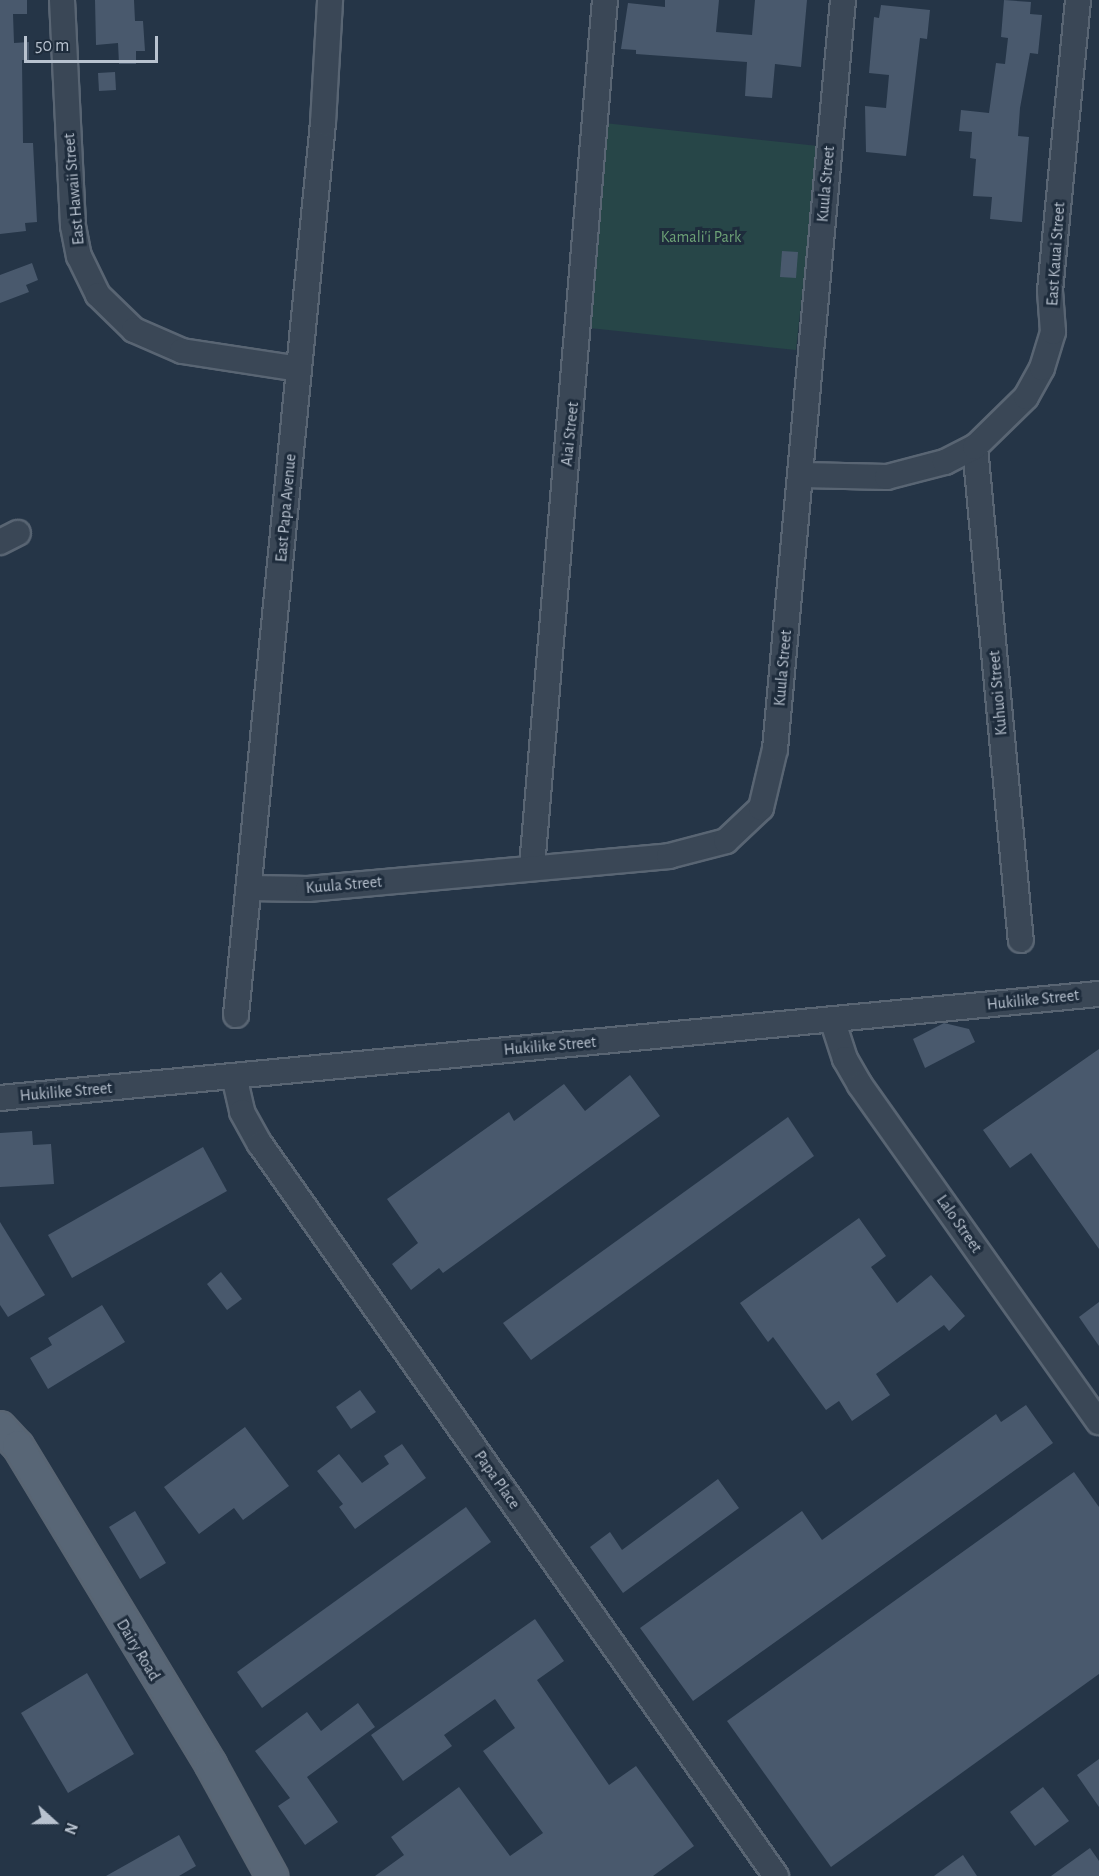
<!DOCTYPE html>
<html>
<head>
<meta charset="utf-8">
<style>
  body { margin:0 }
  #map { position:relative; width:1099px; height:1876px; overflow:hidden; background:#253547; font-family:"Alegreya Sans",sans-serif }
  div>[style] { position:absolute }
  .green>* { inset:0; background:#274648 }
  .building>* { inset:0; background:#49596d }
  .roads { filter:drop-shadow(2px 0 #596573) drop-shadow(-2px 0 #596573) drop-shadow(0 2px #596573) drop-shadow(0 -2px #596573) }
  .minor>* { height:24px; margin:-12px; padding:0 12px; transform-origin:12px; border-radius:12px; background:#3a4756 }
  .major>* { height:30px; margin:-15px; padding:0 15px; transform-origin:15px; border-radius:15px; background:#586676 }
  span { translate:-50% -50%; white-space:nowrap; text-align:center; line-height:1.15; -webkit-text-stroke:6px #1e2c3c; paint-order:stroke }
  .street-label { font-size:16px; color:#b8c2cf }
  .park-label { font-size:16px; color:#6da276 }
  .north { position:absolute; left:24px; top:1792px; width:60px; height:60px; -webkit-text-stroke:4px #1e2c3c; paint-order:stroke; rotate:111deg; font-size:16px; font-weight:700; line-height:24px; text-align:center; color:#b8c2cf }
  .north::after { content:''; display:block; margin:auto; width:21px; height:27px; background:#b8c2cf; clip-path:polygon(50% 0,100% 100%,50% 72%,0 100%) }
  .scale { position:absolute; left:24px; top:36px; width:134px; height:27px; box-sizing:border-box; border:3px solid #b8c2cf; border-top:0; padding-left:8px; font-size:18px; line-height:21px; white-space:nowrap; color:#b8c2cf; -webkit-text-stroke:4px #1e2c3c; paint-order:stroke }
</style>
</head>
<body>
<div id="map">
  <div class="green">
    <div style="clip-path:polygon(595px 122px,818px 146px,796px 350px,580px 327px)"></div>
  </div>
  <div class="building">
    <div style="clip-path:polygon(0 0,27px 0,27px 14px,13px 14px,14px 43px,29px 42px,29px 60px,22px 60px,23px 143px,33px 143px,37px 222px,25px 223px,26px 231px,0 234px)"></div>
    <div style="clip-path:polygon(95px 0,134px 0,135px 21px,143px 21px,145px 51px,136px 51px,136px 64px,119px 64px,118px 43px,96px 45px)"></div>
    <div style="clip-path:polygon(665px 0,719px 0,716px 32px,752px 35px,755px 0,807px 0,801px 67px,775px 64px,772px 98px,745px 96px,747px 62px,636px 54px,636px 50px,621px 49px,628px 3px,665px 7px)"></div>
    <div style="clip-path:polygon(1004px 0,1031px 2px,1030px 14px,1042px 15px,1038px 54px,1030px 53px,1020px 108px,1018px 136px,1029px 137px,1022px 222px,990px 219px,992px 197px,973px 196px,976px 159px,970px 158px,972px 132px,959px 131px,961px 110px,989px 113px,996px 63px,1005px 64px,1008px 38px,1001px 37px)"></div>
    <div style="clip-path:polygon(881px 5px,930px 10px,927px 39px,920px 38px,906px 156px,866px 152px,865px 106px,886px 108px,889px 75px,869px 73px,874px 17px,879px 18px)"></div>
    <div style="clip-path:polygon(115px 72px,116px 90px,99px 91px,98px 73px)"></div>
    <div style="clip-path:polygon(782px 251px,798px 252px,796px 278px,780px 277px)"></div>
    <div style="clip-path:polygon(32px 263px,38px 280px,26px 285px,29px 292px,0 303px,0 275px)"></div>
    <div style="clip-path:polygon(944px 1023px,969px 1029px,975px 1042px,925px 1068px,913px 1039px)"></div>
    <div style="clip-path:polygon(1099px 1049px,1099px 1249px,1031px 1153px,1010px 1168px,983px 1130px)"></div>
    <div style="clip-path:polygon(630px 1075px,660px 1116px,443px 1273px,439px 1268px,411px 1290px,392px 1264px,418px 1243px,387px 1199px,509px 1112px,514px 1121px,564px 1084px,585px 1111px)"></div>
    <div style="clip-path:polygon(788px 1117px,814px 1156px,531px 1360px,503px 1323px)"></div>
    <div style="clip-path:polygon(32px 1131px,33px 1145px,51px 1144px,54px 1184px,0 1187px,0 1133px)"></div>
    <div style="clip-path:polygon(203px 1147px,227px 1191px,72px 1278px,48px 1235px)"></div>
    <div style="clip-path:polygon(859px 1218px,886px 1256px,871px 1267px,897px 1303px,931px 1275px,965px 1316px,949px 1331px,944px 1325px,876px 1374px,890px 1395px,852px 1421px,839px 1401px,826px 1410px,773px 1337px,768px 1342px,740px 1303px)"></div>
    <div style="clip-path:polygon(0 1222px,45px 1295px,8px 1317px,0 1305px)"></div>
    <div style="clip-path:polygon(221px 1272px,242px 1299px,227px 1310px,207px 1284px)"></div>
    <div style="clip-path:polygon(1099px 1302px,1099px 1346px,1079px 1317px)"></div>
    <div style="clip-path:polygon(102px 1305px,125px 1342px,48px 1389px,30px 1358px,52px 1345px,48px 1338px)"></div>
    <div style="clip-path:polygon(360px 1390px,376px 1412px,351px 1429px,336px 1407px)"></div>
    <div style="clip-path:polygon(1026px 1405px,1053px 1443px,693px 1701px,640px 1628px,802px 1511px,822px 1540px,996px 1414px,1001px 1422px)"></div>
    <div style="clip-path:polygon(245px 1427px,289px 1486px,243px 1520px,234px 1508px,199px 1534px,164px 1487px)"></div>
    <div style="clip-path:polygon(402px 1444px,426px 1478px,355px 1529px,339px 1507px,343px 1504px,317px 1471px,339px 1454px,362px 1483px,389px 1464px,384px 1456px)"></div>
    <div style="clip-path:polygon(1074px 1472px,1099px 1507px,1099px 1674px,831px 1867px,727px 1721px)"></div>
    <div style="clip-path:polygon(718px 1479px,739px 1508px,623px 1593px,590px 1547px,610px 1532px,622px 1550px)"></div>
    <div style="clip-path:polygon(466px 1507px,491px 1542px,262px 1708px,237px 1672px)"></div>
    <div style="clip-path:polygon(135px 1511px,166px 1563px,140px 1579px,109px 1527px)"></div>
    <div style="clip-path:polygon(535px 1619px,564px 1661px,537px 1680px,609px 1785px,636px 1766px,694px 1846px,653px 1876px,375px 1876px,404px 1855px,391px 1837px,459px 1787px,510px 1856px,543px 1833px,483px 1751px,515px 1728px,495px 1699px,444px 1735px,452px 1746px,403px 1781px,371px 1735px)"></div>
    <div style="clip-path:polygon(87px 1673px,134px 1754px,68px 1793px,21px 1713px)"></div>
    <div style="clip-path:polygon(358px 1703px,375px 1727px,307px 1777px,338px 1822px,305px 1845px,278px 1806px,290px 1798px,255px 1751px,307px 1712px,321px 1731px)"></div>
    <div style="clip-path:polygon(1099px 1759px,1099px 1807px,1077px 1775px)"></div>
    <div style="clip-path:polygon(1043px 1787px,1069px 1821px,1035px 1846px,1010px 1812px)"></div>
    <div style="clip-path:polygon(179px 1835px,196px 1866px,179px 1876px,106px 1876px)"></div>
    <div style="clip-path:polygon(1090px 1848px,1099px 1861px,1099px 1876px,1051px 1876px)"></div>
    <div style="clip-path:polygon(963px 1855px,977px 1876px,934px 1876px)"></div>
  </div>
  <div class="roads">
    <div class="minor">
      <div style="left:62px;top:0;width:226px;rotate:87.2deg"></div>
      <div style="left:73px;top:226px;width:31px;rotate:79deg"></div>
      <div style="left:79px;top:256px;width:43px;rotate:64deg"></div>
      <div style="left:98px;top:295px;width:50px;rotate:44.2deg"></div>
      <div style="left:134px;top:330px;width:52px;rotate:23.6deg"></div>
      <div style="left:182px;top:351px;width:118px;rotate:8.7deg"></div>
      <div style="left:975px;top:447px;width:495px;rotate:84.7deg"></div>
      <div style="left:803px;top:475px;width:84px;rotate:1.4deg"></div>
      <div style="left:887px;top:477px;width:60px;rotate:-14.5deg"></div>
      <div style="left:945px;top:462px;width:34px;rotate:-27deg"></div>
      <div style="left:975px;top:447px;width:71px;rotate:-44.4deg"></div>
      <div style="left:1026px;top:397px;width:33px;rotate:-61deg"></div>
      <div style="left:1042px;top:368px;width:38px;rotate:-73deg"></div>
      <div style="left:1053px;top:332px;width:41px;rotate:-94.2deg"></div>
      <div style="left:1050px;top:291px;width:292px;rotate:-84.5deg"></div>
      <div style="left:0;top:542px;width:20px;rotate:-27deg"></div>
      <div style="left:532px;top:867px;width:870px;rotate:-85.19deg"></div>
      <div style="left:250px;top:888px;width:58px;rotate:1deg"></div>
      <div style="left:308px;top:889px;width:363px;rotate:-5.2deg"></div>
      <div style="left:669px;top:856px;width:59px;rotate:-14.7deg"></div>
      <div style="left:726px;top:841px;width:48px;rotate:-43.3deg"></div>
      <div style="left:761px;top:808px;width:61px;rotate:-76.7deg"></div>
      <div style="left:775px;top:749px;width:752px;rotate:-84.81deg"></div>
      <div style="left:236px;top:1015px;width:896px;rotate:-84.43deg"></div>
      <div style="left:323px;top:123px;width:123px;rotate:-86.7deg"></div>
      <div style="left:832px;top:1019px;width:42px;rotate:72deg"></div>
      <div style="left:845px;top:1059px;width:30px;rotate:60deg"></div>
      <div style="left:860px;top:1085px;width:413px;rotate:54.7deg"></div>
      <div style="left:234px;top:1076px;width:37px;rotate:77deg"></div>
      <div style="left:242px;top:1112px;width:37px;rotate:61deg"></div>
      <div style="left:260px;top:1144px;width:896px;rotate:54.82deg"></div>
      <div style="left:0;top:1098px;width:1104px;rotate:-5.41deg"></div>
    </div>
    <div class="major">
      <div style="left:0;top:1427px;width:26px;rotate:47deg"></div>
      <div style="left:18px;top:1446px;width:373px;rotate:58.8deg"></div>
      <div style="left:211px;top:1765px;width:127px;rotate:61.2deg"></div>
    </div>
  </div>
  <div class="street-label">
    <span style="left:826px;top:184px;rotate:-85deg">Kuula Street</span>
    <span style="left:74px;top:189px;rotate:-95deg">East Hawaii Street</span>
    <span style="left:1056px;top:254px;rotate:-86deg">East Kauai Street</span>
    <span style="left:570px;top:434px;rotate:-84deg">Aiai Street</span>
    <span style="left:286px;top:508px;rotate:-85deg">East Papa Avenue</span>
    <span style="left:783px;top:668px;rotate:-85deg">Kuula Street</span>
    <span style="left:998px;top:693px;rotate:-95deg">Kuhuoi Street</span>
    <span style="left:344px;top:885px;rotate:-5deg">Kuula Street</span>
    <span style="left:1033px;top:1000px;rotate:-6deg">Hukilike Street</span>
    <span style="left:550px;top:1046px;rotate:-5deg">Hukilike Street</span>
    <span style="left:66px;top:1092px;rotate:-5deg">Hukilike Street</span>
    <span style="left:959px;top:1224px;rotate:55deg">Lalo Street</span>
    <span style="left:497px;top:1480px;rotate:55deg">Papa Place</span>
    <span style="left:138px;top:1650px;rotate:59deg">Dairy Road</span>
  </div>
  <div class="park-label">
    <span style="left:701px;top:237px">Kamali'i Park</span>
  </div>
  <div class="north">N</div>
  <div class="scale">50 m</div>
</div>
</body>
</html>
